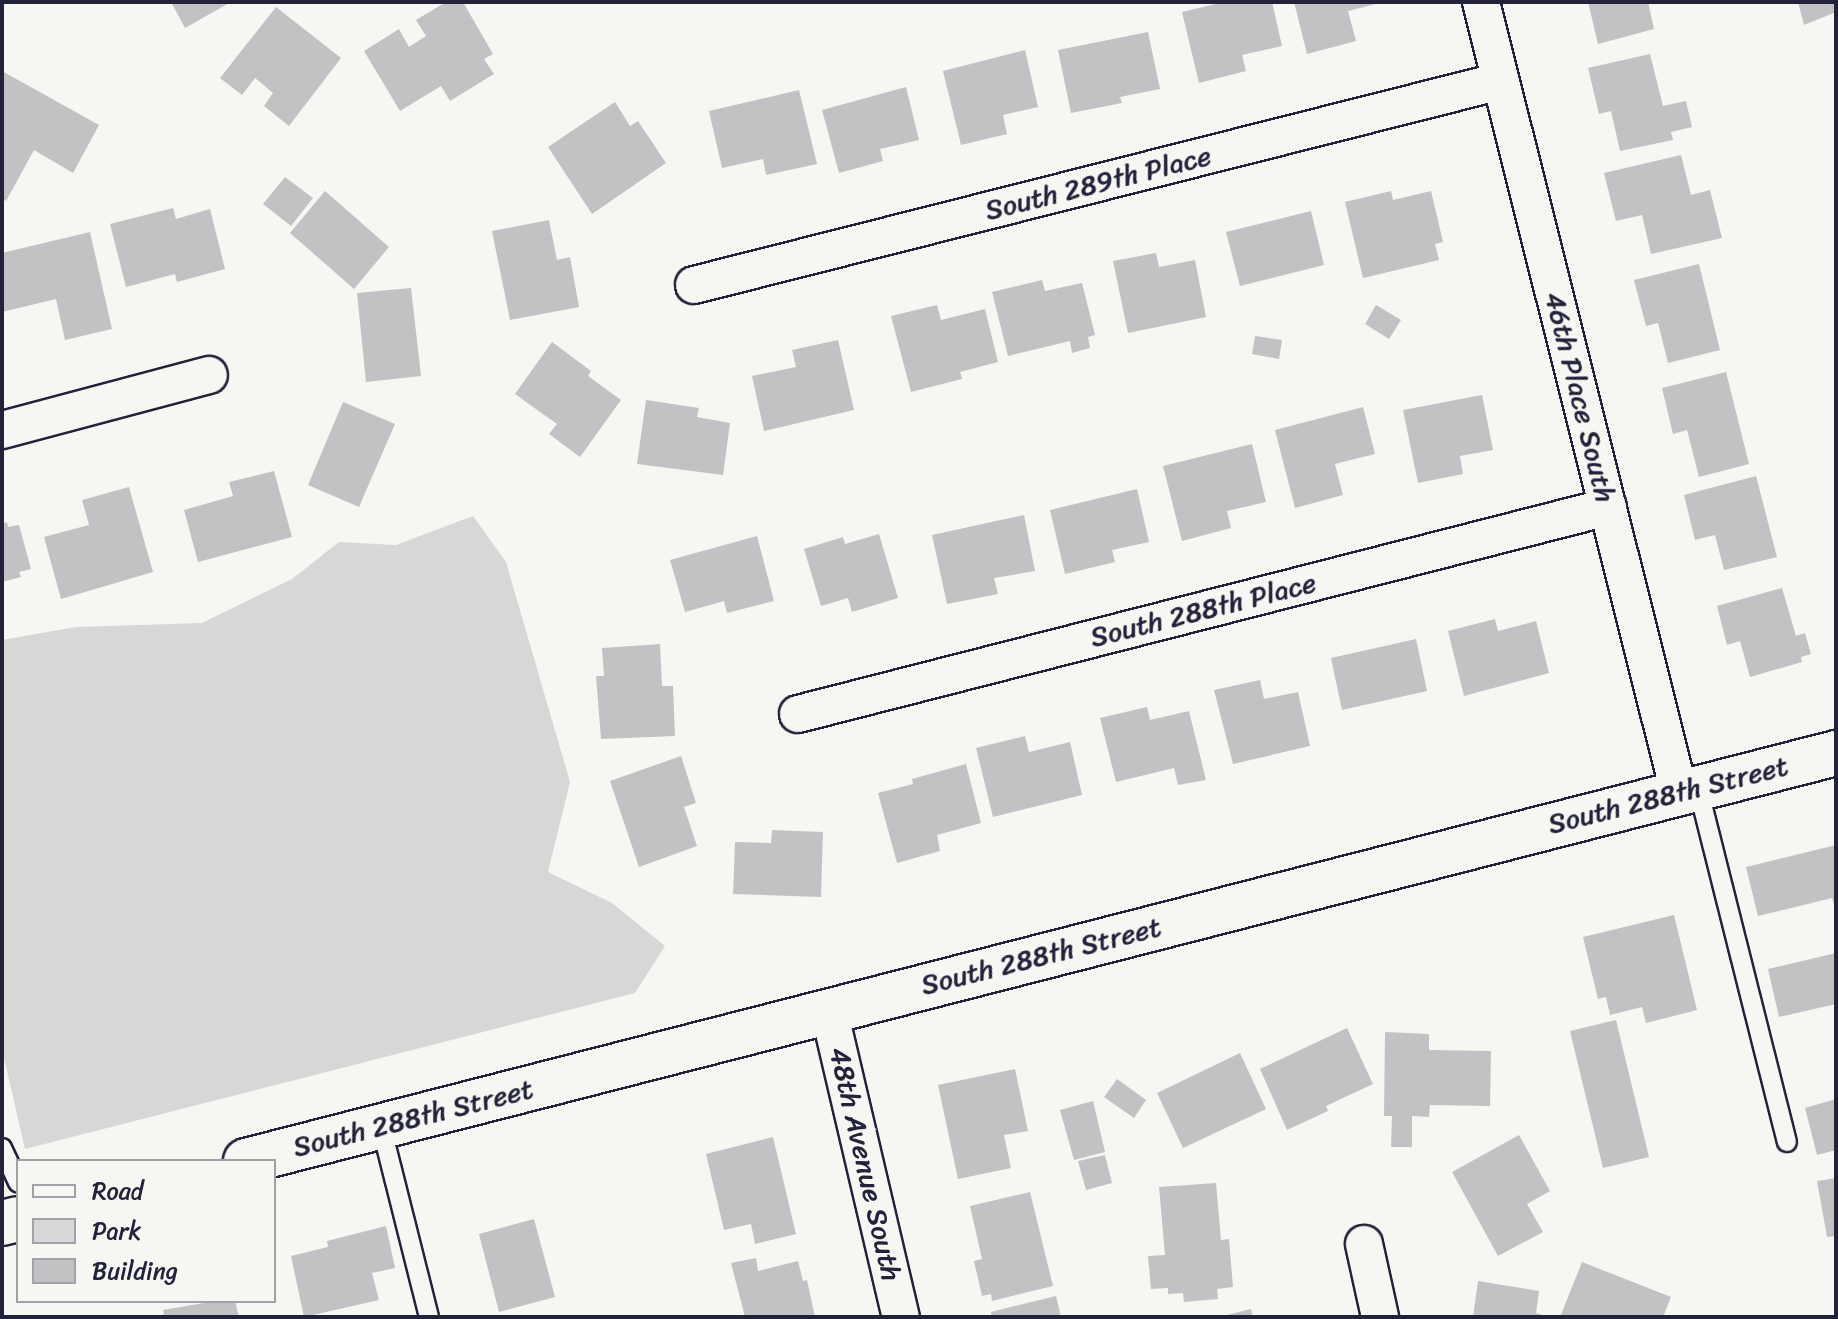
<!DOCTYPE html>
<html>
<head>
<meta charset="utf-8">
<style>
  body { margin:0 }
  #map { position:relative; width:1838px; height:1319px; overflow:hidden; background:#f6f6f2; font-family:Sriracha,sans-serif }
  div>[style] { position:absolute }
  .green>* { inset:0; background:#d7d7d7 }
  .building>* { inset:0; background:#c2c2c4 }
  .roads { filter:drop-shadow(2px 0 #22223b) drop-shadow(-2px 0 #22223b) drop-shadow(0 2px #22223b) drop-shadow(0 -2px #22223b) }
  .lane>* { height:18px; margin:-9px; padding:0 9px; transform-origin:9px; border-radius:9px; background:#f6f6f2 }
  .street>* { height:36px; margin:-18px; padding:0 18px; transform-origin:18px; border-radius:18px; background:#f6f6f2 }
  .secondary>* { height:44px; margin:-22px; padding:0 22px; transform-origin:22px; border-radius:22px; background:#f6f6f2 }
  span { translate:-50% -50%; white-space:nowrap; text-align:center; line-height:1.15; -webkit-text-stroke:8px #f6f6f2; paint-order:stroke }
  .street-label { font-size:28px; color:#22223b }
  .frame { position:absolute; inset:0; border:4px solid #22223b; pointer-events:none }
  .legend { position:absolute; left:16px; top:1159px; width:260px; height:144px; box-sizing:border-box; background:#f6f6f2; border:2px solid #a1a1a9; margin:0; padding:10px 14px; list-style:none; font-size:24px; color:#22223b }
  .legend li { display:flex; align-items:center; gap:16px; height:40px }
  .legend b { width:40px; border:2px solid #a1a1a9 }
</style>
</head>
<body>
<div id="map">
  <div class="green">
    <div style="clip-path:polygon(473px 516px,506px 562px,570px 782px,548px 872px,612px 903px,665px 946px,635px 993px,25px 1149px,2px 1049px,2px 640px,76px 627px,202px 623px,292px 579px,339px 542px,396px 545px)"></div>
  </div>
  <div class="building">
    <div style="clip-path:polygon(171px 2px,231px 2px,185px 28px)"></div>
    <div style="clip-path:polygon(446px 2px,463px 2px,493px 54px,484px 59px,494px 74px,450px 101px,441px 86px,400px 111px,364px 51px,399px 29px,409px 47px,426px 36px,416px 20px)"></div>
    <div style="clip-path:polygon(1224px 2px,1272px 2px,1282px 46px,1242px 55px,1246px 71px,1199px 83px,1182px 12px)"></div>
    <div style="clip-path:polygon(1294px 2px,1380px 2px,1380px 3px,1348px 11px,1356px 41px,1307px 54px)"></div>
    <div style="clip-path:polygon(1588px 2px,1648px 2px,1654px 29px,1598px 44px)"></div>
    <div style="clip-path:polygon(1798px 2px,1836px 2px,1836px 12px,1804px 25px)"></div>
    <div style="clip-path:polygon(276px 7px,341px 58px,289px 126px,264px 106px,273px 93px,255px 78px,242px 95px,220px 78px)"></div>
    <div style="clip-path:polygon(1148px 32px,1160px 89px,1120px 97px,1122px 103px,1071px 113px,1058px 50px)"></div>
    <div style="clip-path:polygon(1025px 50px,1038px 107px,1003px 115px,1007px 134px,961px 145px,943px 71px)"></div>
    <div style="clip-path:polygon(1650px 54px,1663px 106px,1686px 101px,1692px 127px,1671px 132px,1673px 140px,1620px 151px,1611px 111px,1599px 114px,1588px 68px)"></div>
    <div style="clip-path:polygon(2px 71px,99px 125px,73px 173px,34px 150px,6px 201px,2px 199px)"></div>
    <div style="clip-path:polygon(906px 87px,919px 140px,880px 149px,883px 161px,839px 173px,822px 110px)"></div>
    <div style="clip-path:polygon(799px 90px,817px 164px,766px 175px,763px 159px,722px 168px,709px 111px)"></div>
    <div style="clip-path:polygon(615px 102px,630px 126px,638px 121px,666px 163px,592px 214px,548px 147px)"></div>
    <div style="clip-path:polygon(1681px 155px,1691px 195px,1710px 190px,1722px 238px,1651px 254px,1642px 215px,1616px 221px,1604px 173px)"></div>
    <div style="clip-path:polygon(285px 177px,313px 198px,291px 226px,263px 204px)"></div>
    <div style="clip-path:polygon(325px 191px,389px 247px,354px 289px,290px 233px)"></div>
    <div style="clip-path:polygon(1391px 191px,1393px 200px,1431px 191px,1443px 242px,1435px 244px,1439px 260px,1363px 278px,1345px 202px)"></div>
    <div style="clip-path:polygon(173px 208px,176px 219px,210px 209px,225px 269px,177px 282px,175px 274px,126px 287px,110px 224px)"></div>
    <div style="clip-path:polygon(1311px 211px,1324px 265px,1240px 286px,1226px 232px)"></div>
    <div style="clip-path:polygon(549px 220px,557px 260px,570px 257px,579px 307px,510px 320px,492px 231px)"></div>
    <div style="clip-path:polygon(90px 232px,112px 329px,65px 340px,56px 299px,2px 312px,2px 253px)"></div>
    <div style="clip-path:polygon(1156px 253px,1159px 267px,1195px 260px,1206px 317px,1128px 333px,1113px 261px)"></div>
    <div style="clip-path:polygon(1699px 264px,1720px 350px,1668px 363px,1658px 323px,1646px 326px,1634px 280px)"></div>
    <div style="clip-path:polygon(1042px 280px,1045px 291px,1082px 283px,1095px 335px,1088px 337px,1090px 348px,1072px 353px,1070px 341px,1008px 356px,992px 292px)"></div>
    <div style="clip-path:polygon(411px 288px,421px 376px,366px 382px,357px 293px)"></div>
    <div style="clip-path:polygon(937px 305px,941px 320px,985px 309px,998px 362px,960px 372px,962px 379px,911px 392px,891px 316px)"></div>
    <div style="clip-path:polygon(1376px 305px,1401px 320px,1389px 339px,1365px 324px)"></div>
    <div style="clip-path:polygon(1255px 336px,1282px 340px,1279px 359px,1252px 354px)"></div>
    <div style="clip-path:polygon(838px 340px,854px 410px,764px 431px,752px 376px,796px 367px,792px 350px)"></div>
    <div style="clip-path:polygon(552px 342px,591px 371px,588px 376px,621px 400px,580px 457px,549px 434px,557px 424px,515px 394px)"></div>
    <div style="clip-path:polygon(1726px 372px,1749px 464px,1699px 477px,1687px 430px,1673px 434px,1662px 388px)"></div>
    <div style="clip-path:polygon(1482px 395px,1493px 450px,1460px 456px,1463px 474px,1418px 483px,1403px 410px)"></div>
    <div style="clip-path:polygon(646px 400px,699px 408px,697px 417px,730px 423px,723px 475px,637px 464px)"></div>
    <div style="clip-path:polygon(343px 402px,395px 424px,359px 507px,308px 485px)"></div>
    <div style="clip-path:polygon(1363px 407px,1375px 454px,1335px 464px,1343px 495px,1295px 508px,1275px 430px)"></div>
    <div style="clip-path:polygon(1252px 444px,1266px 502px,1227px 511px,1231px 528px,1182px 541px,1163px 466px)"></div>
    <div style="clip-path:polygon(274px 471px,292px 537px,198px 562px,184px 510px,233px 496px,229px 482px)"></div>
    <div style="clip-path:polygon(1756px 476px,1777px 557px,1724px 570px,1715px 535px,1695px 540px,1684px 495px)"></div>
    <div style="clip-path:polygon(129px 487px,153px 572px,61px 599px,44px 537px,89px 525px,82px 500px)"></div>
    <div style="clip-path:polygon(1137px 489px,1149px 542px,1112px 550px,1115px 562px,1065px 574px,1050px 510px)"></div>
    <div style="clip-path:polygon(1024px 515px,1035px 571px,994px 578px,998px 594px,947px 604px,932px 535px)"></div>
    <div style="clip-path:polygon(7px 522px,8px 527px,19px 525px,31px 569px,19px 572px,21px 577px,2px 582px,2px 524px)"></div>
    <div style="clip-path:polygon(879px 534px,898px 598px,852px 612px,848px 598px,821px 606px,804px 549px,843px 537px,845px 544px)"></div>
    <div style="clip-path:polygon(757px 536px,774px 601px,727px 613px,724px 601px,685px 612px,670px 560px)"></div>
    <div style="clip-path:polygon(1782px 588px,1796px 636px,1805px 633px,1811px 654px,1801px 657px,1802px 662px,1750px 677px,1740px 641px,1727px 645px,1717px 606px)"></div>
    <div style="clip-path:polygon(1495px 619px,1498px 631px,1536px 621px,1549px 673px,1464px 696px,1448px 631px)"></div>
    <div style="clip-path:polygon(1416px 639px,1427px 691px,1342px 710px,1331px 658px)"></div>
    <div style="clip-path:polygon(660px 644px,662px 686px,673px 686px,675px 736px,601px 739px,596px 676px,604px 676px,602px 648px)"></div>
    <div style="clip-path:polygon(1260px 680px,1264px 699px,1298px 692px,1310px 746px,1233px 764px,1214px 690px)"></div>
    <div style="clip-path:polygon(1147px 707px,1150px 720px,1189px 711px,1206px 780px,1178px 785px,1174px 768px,1116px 782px,1100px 718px)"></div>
    <div style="clip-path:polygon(1025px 736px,1029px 752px,1070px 742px,1082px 795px,993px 817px,976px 748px)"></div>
    <div style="clip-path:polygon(681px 756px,696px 803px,684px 807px,697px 846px,639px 867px,610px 781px)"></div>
    <div style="clip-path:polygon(966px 764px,981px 823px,937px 835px,940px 851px,897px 863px,878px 793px,913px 784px,912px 779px)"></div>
    <div style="clip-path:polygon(772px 830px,823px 832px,821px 897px,733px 894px,735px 842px,771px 843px)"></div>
    <div style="clip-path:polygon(1836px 845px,1836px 910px,1832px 898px,1758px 916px,1746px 867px)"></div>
    <div style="clip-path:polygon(1674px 915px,1697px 1010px,1646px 1023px,1642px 1007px,1610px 1015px,1606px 997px,1598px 999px,1583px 937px)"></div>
    <div style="clip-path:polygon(1836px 953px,1836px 1004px,1779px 1017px,1768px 969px)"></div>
    <div style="clip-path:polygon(1616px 1020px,1649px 1157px,1603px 1168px,1570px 1031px)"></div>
    <div style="clip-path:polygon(1347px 1028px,1373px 1084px,1326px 1106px,1328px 1111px,1287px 1130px,1260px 1069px)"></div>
    <div style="clip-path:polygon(1385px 1032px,1429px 1034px,1429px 1050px,1491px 1051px,1490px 1106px,1430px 1105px,1429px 1117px,1412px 1116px,1412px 1147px,1391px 1147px,1392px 1116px,1384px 1116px)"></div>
    <div style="clip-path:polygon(1240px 1053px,1266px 1109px,1183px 1148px,1157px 1093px)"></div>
    <div style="clip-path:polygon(1015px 1069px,1028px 1131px,1004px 1135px,1011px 1168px,958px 1179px,938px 1085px)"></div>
    <div style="clip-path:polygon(1117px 1079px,1146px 1100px,1134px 1118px,1104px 1097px)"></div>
    <div style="clip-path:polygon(1836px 1099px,1836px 1150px,1817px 1155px,1805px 1108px)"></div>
    <div style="clip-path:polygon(1093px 1101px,1105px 1152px,1074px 1160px,1060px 1110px)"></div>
    <div style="clip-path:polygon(1519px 1135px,1550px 1191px,1527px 1204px,1543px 1232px,1498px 1256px,1452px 1172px)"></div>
    <div style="clip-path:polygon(773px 1137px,796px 1234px,755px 1244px,751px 1224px,724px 1230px,706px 1154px)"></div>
    <div style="clip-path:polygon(1105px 1155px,1112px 1183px,1086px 1190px,1078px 1161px)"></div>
    <div style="clip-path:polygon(1836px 1178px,1836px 1236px,1827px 1237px,1817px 1181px)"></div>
    <div style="clip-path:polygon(1216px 1183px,1221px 1240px,1229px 1239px,1233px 1287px,1217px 1289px,1218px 1299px,1184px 1302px,1183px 1293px,1168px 1294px,1168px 1288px,1151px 1289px,1148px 1256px,1165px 1255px,1159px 1187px)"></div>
    <div style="clip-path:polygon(1030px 1192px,1053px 1286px,992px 1301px,991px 1294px,982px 1296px,974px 1261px,982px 1259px,970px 1206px)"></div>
    <div style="clip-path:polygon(534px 1219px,555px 1297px,499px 1312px,479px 1234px)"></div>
    <div style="clip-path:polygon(386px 1226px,395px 1268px,372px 1273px,379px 1300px,304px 1317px,291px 1256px,328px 1247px,327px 1241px)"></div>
    <div style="clip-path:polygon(756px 1258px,758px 1271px,798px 1261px,803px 1281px,807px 1280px,815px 1317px,745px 1317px,731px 1263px)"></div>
    <div style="clip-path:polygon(1582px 1262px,1671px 1297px,1663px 1317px,1560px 1317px)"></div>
    <div style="clip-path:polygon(1478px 1281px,1539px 1291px,1536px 1313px,1550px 1317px,1473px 1317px)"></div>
    <div style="clip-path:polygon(1056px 1296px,1061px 1317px,992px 1317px,991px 1312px)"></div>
    <div style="clip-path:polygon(215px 1301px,235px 1301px,239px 1317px,155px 1317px,164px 1314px,163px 1310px)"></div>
    <div style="clip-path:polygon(1251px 1309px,1253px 1317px,1224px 1317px,1223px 1316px)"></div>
  </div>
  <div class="roads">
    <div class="lane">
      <div style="left:1698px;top:788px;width:365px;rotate:75.9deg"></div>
      <div style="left:381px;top:1126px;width:197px;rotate:75.9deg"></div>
      <div style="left:2px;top:1148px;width:38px;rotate:65deg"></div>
    </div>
    <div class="street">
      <div style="left:1481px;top:2px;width:814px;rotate:75.93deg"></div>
      <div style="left:694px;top:285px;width:832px;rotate:-14.19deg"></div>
      <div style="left:2px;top:430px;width:214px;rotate:-14.9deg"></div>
      <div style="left:798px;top:714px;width:836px;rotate:-14.34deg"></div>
      <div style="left:829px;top:1011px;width:314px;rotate:76.8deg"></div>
      <div style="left:1364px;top:1244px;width:75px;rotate:77.6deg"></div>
    </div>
    <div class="secondary">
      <div style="left:246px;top:1161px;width:1642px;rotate:-14.39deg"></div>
      <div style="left:2px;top:1223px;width:16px;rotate:-14deg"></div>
    </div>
  </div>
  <div class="street-label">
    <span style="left:1098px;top:183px;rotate:-14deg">South 289th Place</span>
    <span style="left:1580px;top:397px;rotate:76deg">46th Place South</span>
    <span style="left:1203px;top:610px;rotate:-14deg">South 288th Place</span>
    <span style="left:1668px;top:795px;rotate:-14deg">South 288th Street</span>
    <span style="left:1041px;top:956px;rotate:-14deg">South 288th Street</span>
    <span style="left:413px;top:1118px;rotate:-14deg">South 288th Street</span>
    <span style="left:865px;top:1164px;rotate:77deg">48th Avenue South</span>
  </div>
  <div class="frame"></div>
  <ul class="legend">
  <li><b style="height:10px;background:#f6f6f2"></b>Road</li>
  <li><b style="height:22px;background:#d7d7d7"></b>Park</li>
  <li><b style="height:22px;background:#c2c2c4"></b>Building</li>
  </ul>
</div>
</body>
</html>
